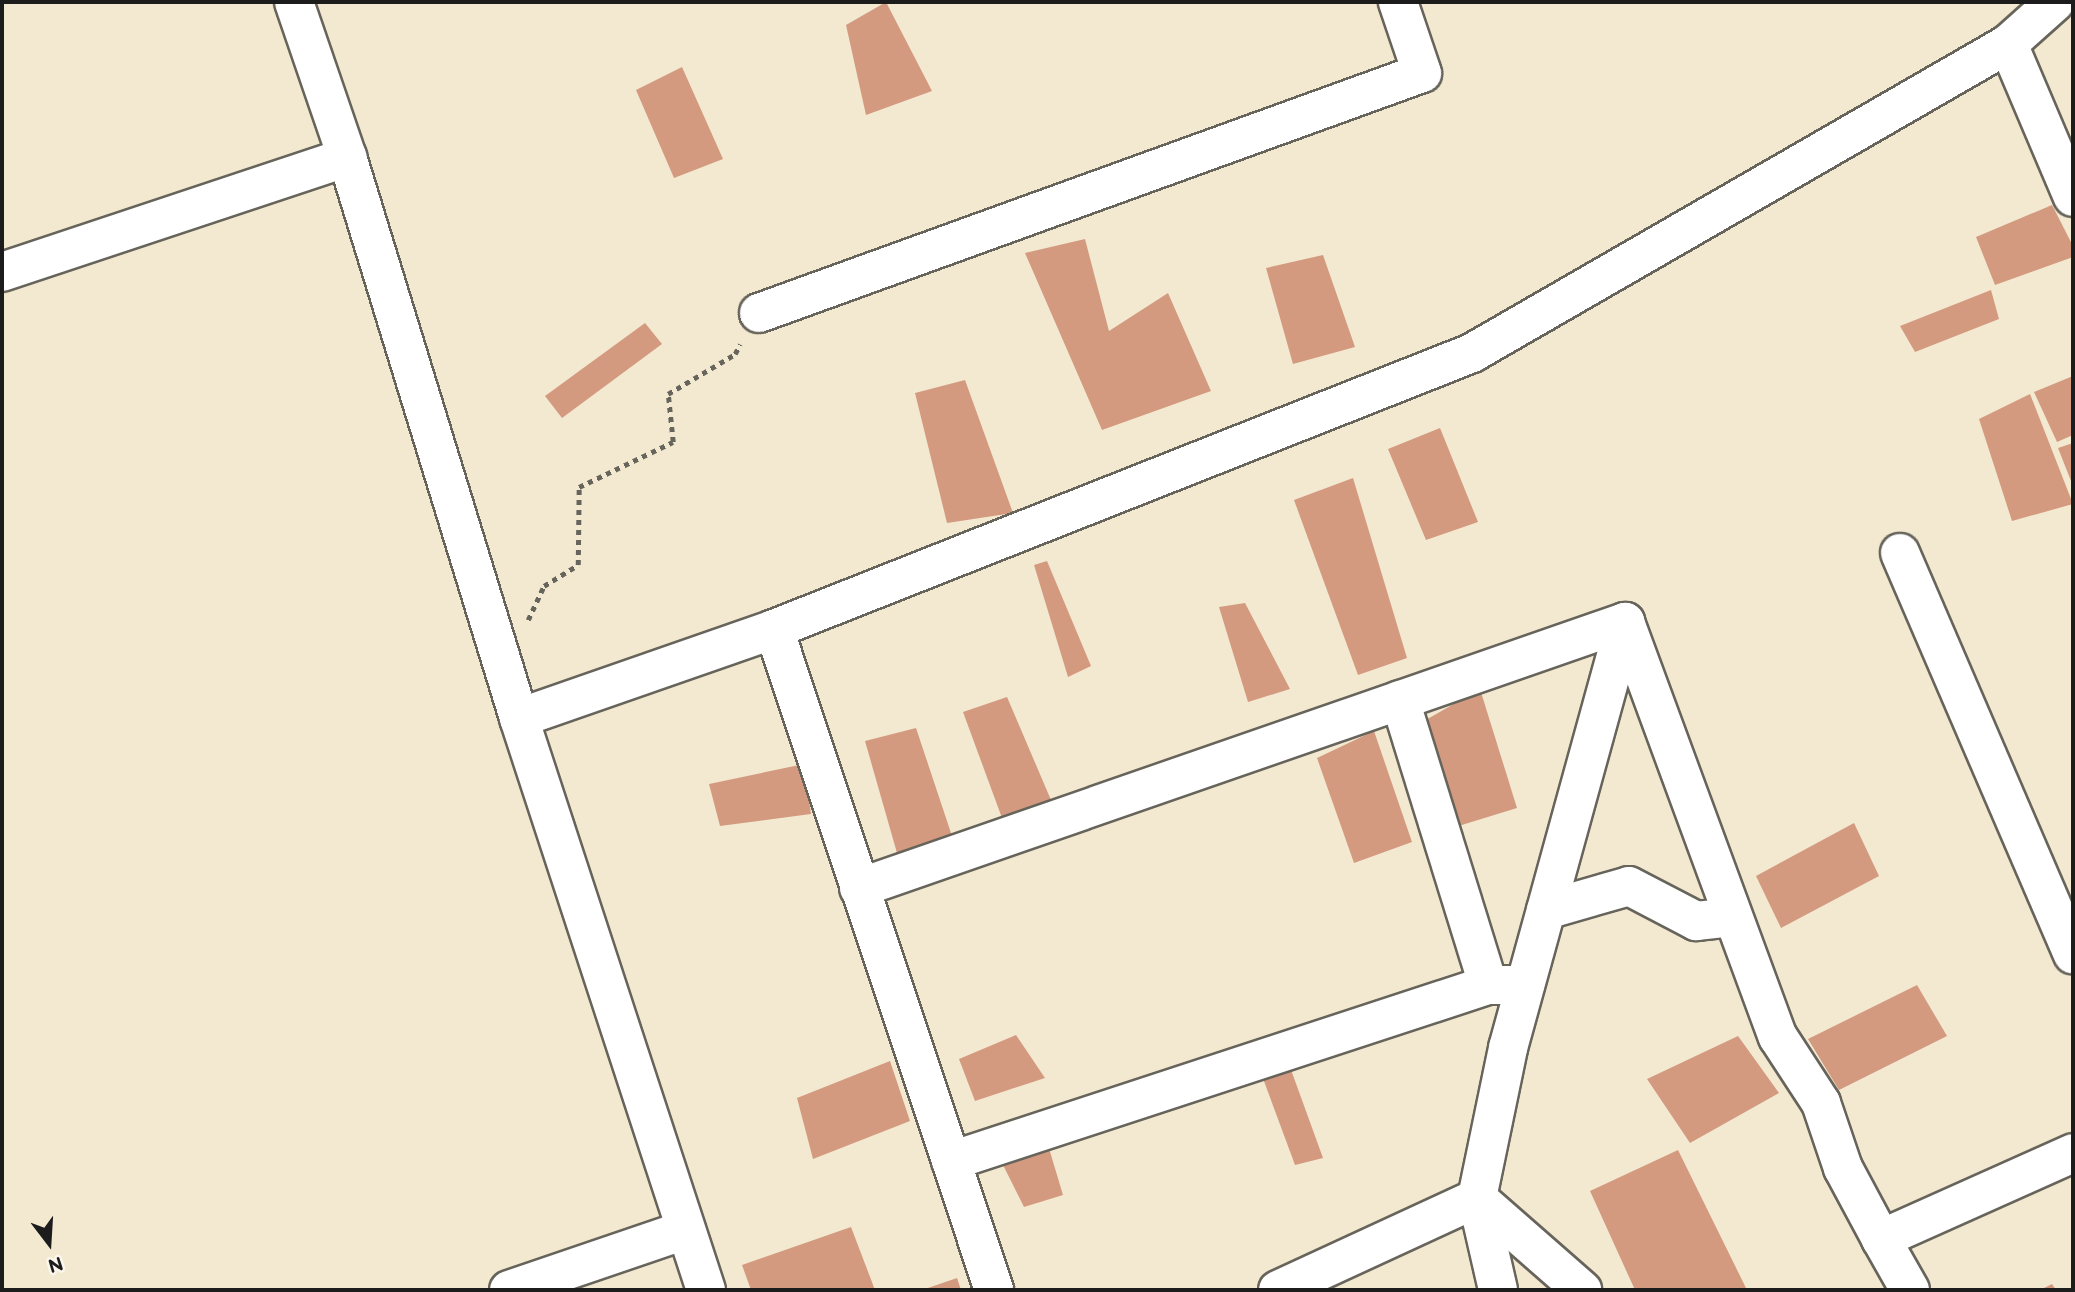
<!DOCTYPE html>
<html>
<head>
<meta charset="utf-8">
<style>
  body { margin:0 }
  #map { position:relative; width:2075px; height:1292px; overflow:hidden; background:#f3e9d0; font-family:"Balsamiq Sans",sans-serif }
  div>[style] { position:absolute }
  .building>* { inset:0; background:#d39a80 }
  .path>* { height:4.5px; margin-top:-2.25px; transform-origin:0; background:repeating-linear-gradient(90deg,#67645b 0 5px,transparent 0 10px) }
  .roads { filter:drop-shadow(2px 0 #67645b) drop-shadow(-2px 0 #67645b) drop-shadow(0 2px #67645b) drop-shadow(0 -2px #67645b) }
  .minor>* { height:38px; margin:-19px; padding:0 19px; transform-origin:19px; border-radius:19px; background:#fff }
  span { translate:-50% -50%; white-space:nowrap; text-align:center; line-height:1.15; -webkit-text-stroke:5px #fbf7ec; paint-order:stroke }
  .frame { position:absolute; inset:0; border:4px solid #1c1c1c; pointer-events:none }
  .north { position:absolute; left:14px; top:1208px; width:70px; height:70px; -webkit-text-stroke:5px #fbf7ec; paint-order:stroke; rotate:163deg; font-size:19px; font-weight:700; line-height:28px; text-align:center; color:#1c1c1c }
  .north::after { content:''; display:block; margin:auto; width:24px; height:32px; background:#1c1c1c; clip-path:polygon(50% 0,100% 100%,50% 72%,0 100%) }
</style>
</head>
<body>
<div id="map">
  <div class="building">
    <div style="clip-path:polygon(886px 2px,932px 91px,866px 115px,846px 25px)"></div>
    <div style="clip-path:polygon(682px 67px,723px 159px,674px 178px,636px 90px)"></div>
    <div style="clip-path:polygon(2052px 205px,2073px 246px,2073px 257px,1995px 285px,1976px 237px)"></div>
    <div style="clip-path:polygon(1085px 239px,1109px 331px,1168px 293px,1211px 391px,1102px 430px,1025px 253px)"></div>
    <div style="clip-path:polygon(1323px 255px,1355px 347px,1293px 364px,1266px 268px)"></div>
    <div style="clip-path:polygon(1991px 290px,1999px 319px,1915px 352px,1900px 326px)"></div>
    <div style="clip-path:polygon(645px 323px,662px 344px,562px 418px,545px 396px)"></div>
    <div style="clip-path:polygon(2073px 376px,2073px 435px,2057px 442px,2034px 392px)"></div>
    <div style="clip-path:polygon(965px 380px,1013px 513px,947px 523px,915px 393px)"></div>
    <div style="clip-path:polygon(2030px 394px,2073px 504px,2012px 521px,1979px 419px)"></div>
    <div style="clip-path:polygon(1440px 428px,1478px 522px,1426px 540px,1388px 449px)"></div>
    <div style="clip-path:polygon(2073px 443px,2073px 486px,2058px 448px)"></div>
    <div style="clip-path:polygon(1353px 478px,1407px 658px,1358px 675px,1294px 500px)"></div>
    <div style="clip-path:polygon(1047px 561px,1091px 666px,1068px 677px,1034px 565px)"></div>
    <div style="clip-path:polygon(1245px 603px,1290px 689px,1248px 702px,1219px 607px)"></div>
    <div style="clip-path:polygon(1480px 689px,1517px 808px,1452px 828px,1424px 721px)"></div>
    <div style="clip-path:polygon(1007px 697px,1051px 800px,1002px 818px,963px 712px)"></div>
    <div style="clip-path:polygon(916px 728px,952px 836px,897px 853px,865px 741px)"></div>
    <div style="clip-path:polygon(1374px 731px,1412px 842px,1354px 863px,1317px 758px)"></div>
    <div style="clip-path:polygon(804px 764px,811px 814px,720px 826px,709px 784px)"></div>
    <div style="clip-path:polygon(1854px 823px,1879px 876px,1781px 928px,1756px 876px)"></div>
    <div style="clip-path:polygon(1917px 985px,1947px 1036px,1839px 1090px,1808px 1039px)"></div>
    <div style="clip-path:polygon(1016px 1035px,1045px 1078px,975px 1101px,959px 1059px)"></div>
    <div style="clip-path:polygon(1738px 1036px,1779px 1093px,1690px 1143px,1647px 1079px)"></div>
    <div style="clip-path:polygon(1286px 1056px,1323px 1158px,1295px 1165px,1258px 1065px)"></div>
    <div style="clip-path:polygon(890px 1061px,910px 1121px,813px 1159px,797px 1098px)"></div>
    <div style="clip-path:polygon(1048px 1145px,1063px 1195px,1024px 1207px,1000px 1159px)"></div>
    <div style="clip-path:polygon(1678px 1150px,1747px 1290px,1635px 1290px,1590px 1191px)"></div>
    <div style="clip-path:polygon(851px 1227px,875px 1290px,751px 1290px,742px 1265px)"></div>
    <div style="clip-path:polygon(957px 1278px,961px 1290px,922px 1290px)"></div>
    <div style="clip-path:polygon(2052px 1284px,2056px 1290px,2040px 1290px)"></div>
  </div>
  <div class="path">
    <div style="left:528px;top:620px;width:38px;rotate:-65deg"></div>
    <div style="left:544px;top:586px;width:40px;rotate:-32deg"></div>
    <div style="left:578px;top:565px;width:78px;rotate:-89.3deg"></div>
    <div style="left:579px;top:487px;width:104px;rotate:-25.6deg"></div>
    <div style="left:673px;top:442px;width:48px;rotate:-95.9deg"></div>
    <div style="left:668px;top:394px;width:78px;rotate:-30.8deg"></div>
    <div style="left:735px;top:354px;width:11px;rotate:-63deg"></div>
  </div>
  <div class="roads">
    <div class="minor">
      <div style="left:294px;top:2px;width:164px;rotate:71.1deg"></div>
      <div style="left:347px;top:157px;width:587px;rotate:72.95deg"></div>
      <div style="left:519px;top:718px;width:602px;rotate:71.9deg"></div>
      <div style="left:2008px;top:44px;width:166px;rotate:67deg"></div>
      <div style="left:2px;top:272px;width:364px;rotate:-18.4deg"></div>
      <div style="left:759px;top:313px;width:705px;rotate:-19.9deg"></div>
      <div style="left:1422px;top:73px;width:75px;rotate:-108.7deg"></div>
      <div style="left:1900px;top:553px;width:437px;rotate:66.7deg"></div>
      <div style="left:774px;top:629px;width:697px;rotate:71.59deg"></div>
      <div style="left:1400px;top:700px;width:298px;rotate:72.8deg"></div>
      <div style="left:519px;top:718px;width:270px;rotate:-19.2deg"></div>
      <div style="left:774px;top:629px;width:751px;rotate:-21.57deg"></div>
      <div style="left:1472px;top:353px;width:619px;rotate:-29.96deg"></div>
      <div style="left:2008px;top:44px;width:63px;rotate:-41.8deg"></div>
      <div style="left:859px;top:888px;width:811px;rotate:-19.15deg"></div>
      <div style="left:1546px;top:910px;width:86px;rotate:-16.1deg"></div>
      <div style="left:1629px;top:886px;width:76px;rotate:27.6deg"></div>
      <div style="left:1696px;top:921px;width:37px;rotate:-6deg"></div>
      <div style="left:951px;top:1161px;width:565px;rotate:-18.15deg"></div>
      <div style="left:1488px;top:985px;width:37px"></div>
      <div style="left:1477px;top:1198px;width:140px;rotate:41.2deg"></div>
      <div style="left:1477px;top:1198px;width:94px;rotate:77.1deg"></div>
      <div style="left:509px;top:1290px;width:186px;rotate:-18.8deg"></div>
      <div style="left:1278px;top:1290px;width:219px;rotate:-24.8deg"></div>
      <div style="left:1477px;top:1198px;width:153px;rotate:-78.3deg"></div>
      <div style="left:1508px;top:1048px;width:442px;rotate:-74.6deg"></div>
      <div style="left:1625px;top:622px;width:442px;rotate:69.8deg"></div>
      <div style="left:1778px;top:1037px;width:79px;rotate:56.9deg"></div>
      <div style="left:1821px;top:1103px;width:69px;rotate:71.3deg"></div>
      <div style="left:1843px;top:1168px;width:81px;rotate:61.8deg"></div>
      <div style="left:1910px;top:1290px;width:59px;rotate:-119.6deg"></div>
      <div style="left:1881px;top:1239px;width:210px;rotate:-24.1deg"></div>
    </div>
  </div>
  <div class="frame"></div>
  <div class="north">N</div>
</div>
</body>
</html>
